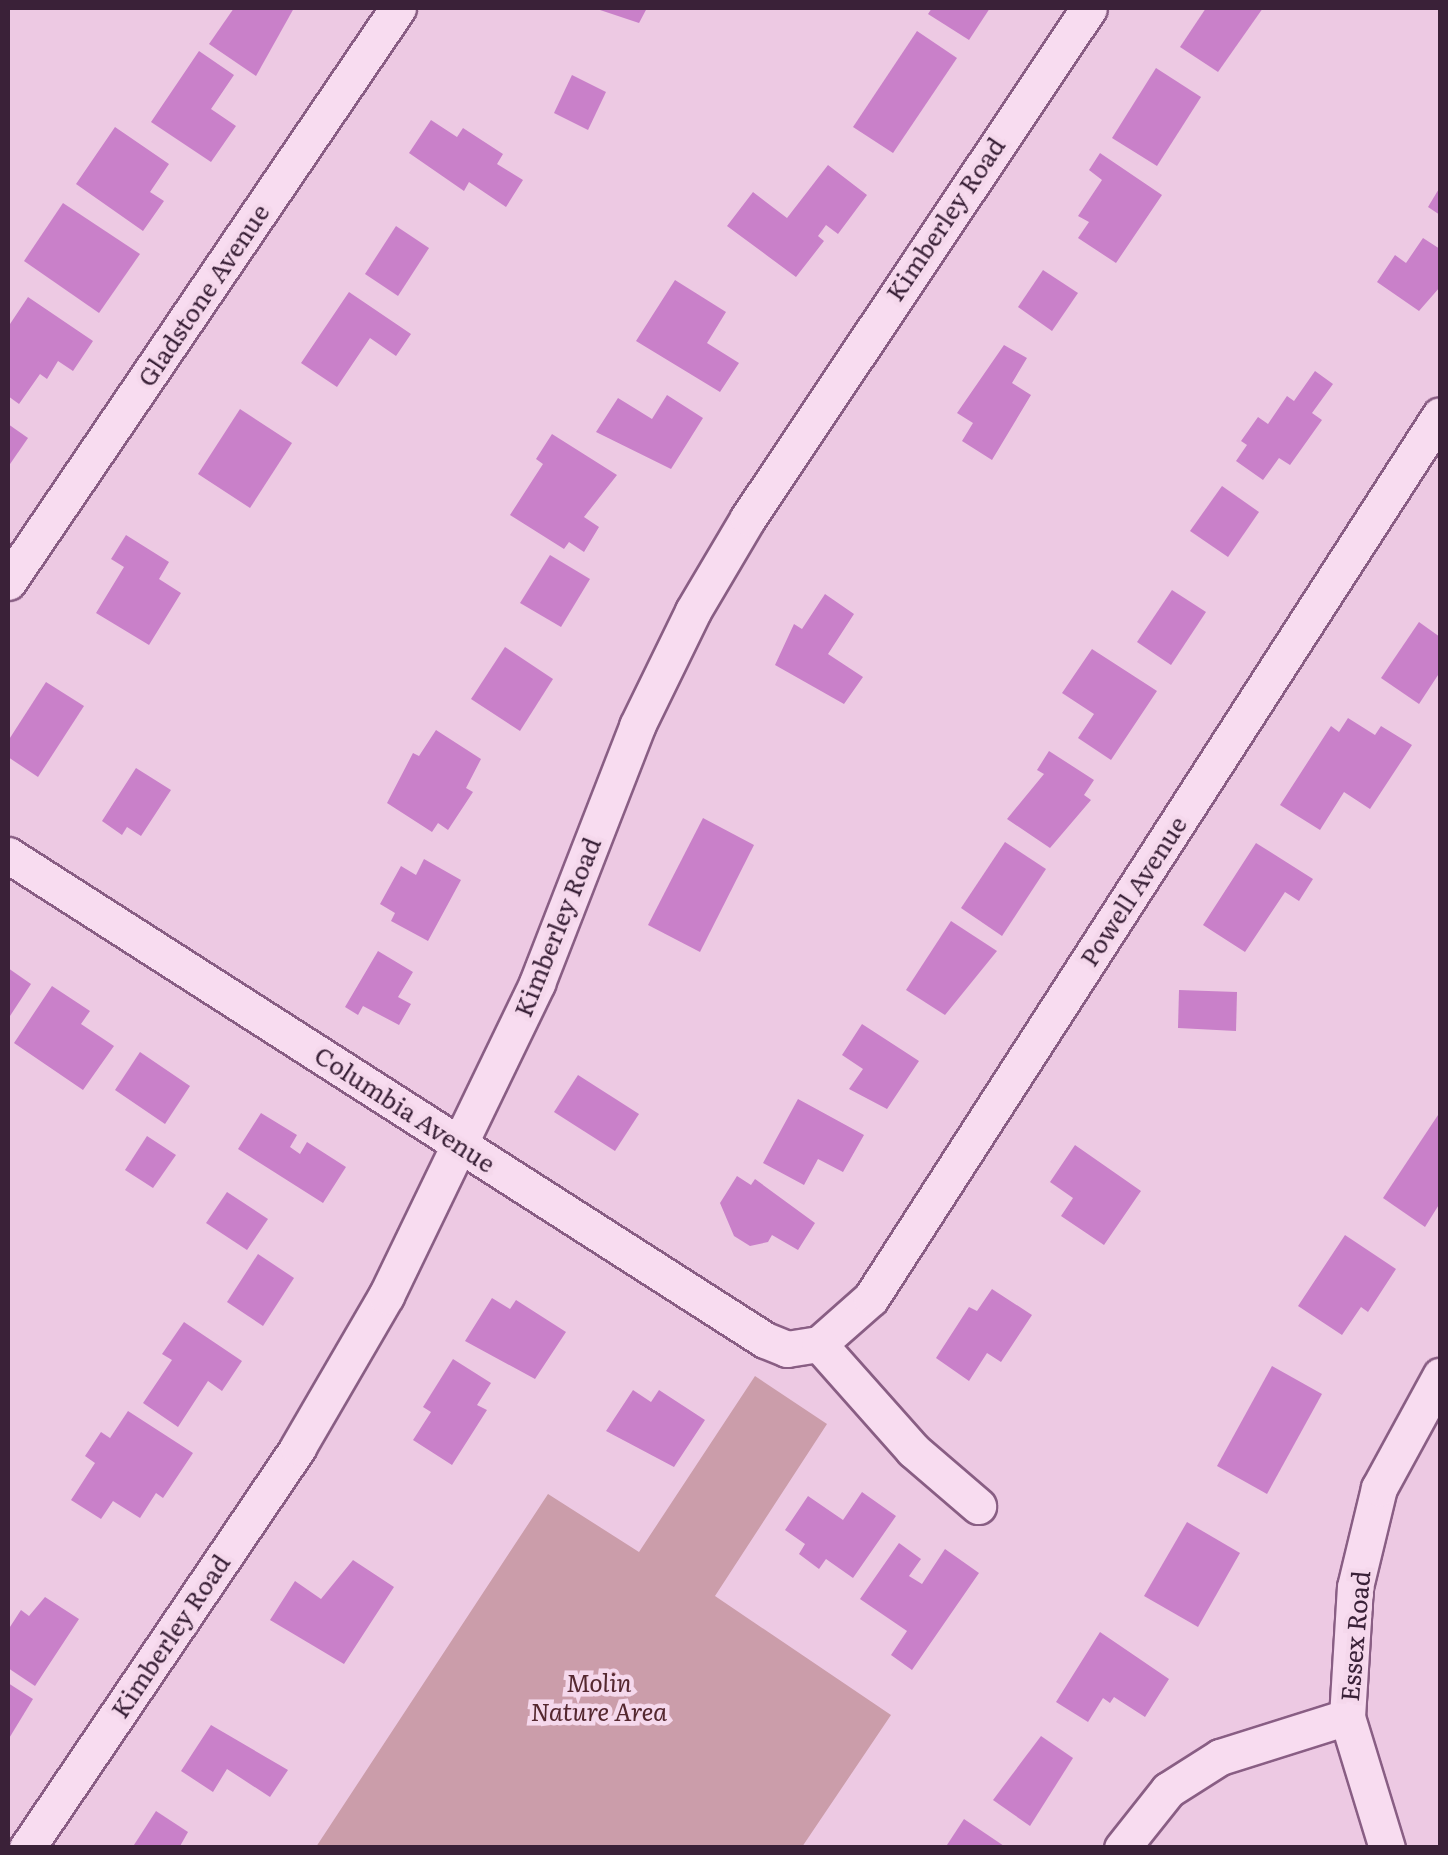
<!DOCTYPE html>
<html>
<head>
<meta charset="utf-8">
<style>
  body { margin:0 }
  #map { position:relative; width:1448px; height:1855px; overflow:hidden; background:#edc9e3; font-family:Literata,serif }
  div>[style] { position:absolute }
  .green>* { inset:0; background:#cb9daa }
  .building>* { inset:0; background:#c980c9 }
  .roads { filter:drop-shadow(2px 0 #895e84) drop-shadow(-2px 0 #895e84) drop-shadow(0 2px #895e84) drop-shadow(0 -2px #895e84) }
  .minor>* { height:35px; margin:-17.5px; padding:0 17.5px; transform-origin:17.5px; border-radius:17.5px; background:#f8dcf0 }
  span { translate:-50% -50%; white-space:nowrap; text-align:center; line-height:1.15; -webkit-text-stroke:9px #f5d8ec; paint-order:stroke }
  .street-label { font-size:25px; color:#3a2138 }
  .park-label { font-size:25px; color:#552830; font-style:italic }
  .frame { position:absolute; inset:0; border:10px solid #3a2138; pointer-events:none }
</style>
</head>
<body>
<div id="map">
  <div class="green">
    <div style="clip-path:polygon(755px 1376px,827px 1424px,715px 1596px,891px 1715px,802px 1847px,316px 1847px,548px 1494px,639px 1552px)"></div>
  </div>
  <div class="building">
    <div style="clip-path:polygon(234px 8px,294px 8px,256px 76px,209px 44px)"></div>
    <div style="clip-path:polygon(594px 8px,647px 8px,639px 23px)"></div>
    <div style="clip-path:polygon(932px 8px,990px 8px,969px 40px,928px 14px)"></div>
    <div style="clip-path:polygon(1206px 8px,1263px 8px,1218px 72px,1180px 47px)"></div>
    <div style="clip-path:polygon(917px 31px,957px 58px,893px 153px,853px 127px)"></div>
    <div style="clip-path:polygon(199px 51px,234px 75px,211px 109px,236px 126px,211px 162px,151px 122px)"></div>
    <div style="clip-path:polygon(1156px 68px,1201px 97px,1157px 166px,1112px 138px)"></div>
    <div style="clip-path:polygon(572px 75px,606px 92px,588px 130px,554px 113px)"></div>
    <div style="clip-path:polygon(431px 120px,457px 137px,463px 128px,503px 154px,497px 164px,523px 180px,506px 207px,469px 182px,464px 191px,409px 153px)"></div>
    <div style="clip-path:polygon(115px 127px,169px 164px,150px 192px,164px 201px,143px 231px,76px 184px)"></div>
    <div style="clip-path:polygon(1100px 153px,1162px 195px,1116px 263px,1078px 238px,1089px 222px,1078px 216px,1102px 180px,1089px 170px)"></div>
    <div style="clip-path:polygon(828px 165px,867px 195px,838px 234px,826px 225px,818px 236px,824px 241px,796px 277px,727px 226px,753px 192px,787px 218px)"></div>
    <div style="clip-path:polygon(1440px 187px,1440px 215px,1428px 207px)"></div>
    <div style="clip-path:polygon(63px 203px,140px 254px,99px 313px,24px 261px)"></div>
    <div style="clip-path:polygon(396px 226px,429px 248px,398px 296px,365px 274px)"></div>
    <div style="clip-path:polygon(1423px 238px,1440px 249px,1440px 287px,1419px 311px,1377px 282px,1395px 255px,1406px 263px)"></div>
    <div style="clip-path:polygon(1043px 270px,1078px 293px,1052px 331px,1018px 307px)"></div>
    <div style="clip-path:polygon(675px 280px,726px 312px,707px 343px,739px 363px,720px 392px,636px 341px)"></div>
    <div style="clip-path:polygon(349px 292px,411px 334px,396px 356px,370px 338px,337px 387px,301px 363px)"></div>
    <div style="clip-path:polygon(28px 297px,93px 341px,73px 371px,58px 361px,47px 379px,40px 374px,19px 404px,8px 396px,8px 327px)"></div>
    <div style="clip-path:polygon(1004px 345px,1027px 358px,1012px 383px,1031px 395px,992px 460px,962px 441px,973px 423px,957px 413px)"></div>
    <div style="clip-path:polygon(1315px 371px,1333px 384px,1312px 413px,1322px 420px,1290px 465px,1279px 458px,1263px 480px,1236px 461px,1247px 445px,1241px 441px,1258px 417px,1268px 424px,1287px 396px,1294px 401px)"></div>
    <div style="clip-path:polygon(667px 395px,703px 418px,671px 469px,596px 432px,618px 398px,652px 419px)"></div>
    <div style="clip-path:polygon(240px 409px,292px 443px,250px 508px,198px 474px)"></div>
    <div style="clip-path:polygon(8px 424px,28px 438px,8px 467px)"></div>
    <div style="clip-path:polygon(552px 434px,617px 475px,584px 517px,599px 527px,584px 552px,569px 542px,564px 549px,510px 515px,543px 464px,536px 459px)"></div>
    <div style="clip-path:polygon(1222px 486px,1259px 512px,1228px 557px,1190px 531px)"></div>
    <div style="clip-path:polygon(126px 535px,169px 562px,159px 579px,181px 593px,149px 645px,96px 613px,124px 567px,111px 559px)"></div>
    <div style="clip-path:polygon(550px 555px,590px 579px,561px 627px,520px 603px)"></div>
    <div style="clip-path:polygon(1172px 590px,1206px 612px,1171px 665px,1137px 642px)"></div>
    <div style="clip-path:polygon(825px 594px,854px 614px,828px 654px,863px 677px,844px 704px,775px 665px,794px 624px,802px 629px)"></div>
    <div style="clip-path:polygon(1419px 622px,1440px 637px,1440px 672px,1419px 704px,1381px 678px)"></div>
    <div style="clip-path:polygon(505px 647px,553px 679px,520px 731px,471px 699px)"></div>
    <div style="clip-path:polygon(1092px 649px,1157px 691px,1111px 760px,1078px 738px,1094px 714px,1062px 693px)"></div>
    <div style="clip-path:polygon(46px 682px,84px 706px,38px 777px,8px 757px,8px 741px)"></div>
    <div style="clip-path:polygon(1348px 718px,1375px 735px,1381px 726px,1412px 745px,1370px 809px,1344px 792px,1320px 830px,1280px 805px,1331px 726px,1339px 732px)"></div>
    <div style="clip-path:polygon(436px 730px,481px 759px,466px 788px,473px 792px,448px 830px,438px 823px,432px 832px,387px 803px,413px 753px,419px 756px)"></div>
    <div style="clip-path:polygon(1049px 751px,1094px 780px,1084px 795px,1091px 800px,1050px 848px,1007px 819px,1044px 774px,1037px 770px)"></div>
    <div style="clip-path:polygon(136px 768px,171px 790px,141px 836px,127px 827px,122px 835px,102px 821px)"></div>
    <div style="clip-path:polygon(703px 818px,754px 845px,700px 952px,648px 925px)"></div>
    <div style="clip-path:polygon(1005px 842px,1046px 869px,1002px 936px,961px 908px)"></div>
    <div style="clip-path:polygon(1256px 843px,1313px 879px,1299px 901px,1285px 892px,1245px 952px,1203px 925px)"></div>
    <div style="clip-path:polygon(424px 859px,461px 880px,428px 941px,391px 921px,395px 913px,380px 904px,401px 866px,416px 875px)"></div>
    <div style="clip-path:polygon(951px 921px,997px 951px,945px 1015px,906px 990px)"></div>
    <div style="clip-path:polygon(378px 951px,413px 972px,398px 997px,411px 1004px,399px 1025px,363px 1006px,358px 1015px,345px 1007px)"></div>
    <div style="clip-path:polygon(8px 968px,31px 984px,8px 1019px)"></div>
    <div style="clip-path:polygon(52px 986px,90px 1011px,81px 1024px,114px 1046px,83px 1090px,14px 1043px)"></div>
    <div style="clip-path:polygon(1179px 990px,1237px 992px,1236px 1031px,1178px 1028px)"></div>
    <div style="clip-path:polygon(862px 1024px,919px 1061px,887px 1109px,849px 1089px,863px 1069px,842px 1055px)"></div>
    <div style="clip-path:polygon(140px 1052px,190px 1086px,165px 1124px,115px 1090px)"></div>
    <div style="clip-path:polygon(578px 1075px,639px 1114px,615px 1151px,554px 1112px)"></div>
    <div style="clip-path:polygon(798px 1099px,864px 1135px,843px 1172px,818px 1159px,804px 1185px,763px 1163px)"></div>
    <div style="clip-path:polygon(1440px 1112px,1440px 1203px,1425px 1227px,1383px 1198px)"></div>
    <div style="clip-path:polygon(261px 1113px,297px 1135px,290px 1147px,300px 1154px,307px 1142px,346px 1167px,323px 1203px,238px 1149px)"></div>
    <div style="clip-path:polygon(147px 1136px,176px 1155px,153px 1188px,125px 1170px)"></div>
    <div style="clip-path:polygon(1075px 1145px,1141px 1191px,1104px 1245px,1061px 1216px,1073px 1198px,1050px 1182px)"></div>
    <div style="clip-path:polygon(737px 1176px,751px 1185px,755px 1179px,815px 1223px,798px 1250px,772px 1235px,768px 1242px,750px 1246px,734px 1236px,720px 1203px)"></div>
    <div style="clip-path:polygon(227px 1192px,268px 1219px,247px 1250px,206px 1223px)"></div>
    <div style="clip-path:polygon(1345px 1235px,1396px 1269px,1368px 1312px,1361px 1307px,1342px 1335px,1298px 1306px)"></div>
    <div style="clip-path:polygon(258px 1254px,294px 1278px,263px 1326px,227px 1302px)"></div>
    <div style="clip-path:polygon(992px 1289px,1032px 1315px,1001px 1362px,987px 1353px,969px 1381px,936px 1358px,969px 1307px,977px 1311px)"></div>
    <div style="clip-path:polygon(492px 1298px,510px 1309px,516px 1300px,566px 1332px,535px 1379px,465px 1341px)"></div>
    <div style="clip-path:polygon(184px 1322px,242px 1361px,222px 1391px,208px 1381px,178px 1427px,143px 1403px,172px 1360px,162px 1354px)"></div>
    <div style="clip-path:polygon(453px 1359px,491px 1383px,477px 1405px,487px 1410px,452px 1465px,413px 1440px,431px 1412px,423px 1407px)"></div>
    <div style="clip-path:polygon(1272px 1366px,1322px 1394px,1267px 1494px,1217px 1466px)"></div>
    <div style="clip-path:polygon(633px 1390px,651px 1402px,659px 1390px,705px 1420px,674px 1467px,606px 1431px)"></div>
    <div style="clip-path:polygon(128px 1411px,193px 1453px,163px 1498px,156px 1493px,140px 1518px,113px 1501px,101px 1519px,71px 1500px,95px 1463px,85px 1456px,101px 1432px,110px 1438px)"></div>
    <div style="clip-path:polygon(862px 1492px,896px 1516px,853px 1578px,826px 1559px,819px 1569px,799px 1554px,805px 1544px,785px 1530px,808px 1496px,843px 1520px)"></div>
    <div style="clip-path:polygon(1187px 1522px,1240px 1553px,1198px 1627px,1144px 1596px)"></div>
    <div style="clip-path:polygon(899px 1543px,921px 1559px,909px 1576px,922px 1584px,945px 1549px,979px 1573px,912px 1670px,891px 1655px,907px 1631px,860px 1599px)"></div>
    <div style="clip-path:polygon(353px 1560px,394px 1587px,344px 1664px,270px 1620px,295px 1581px,321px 1599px)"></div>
    <div style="clip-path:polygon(45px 1597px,79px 1619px,35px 1686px,8px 1668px,8px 1630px,21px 1610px,29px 1616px)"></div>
    <div style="clip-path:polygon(1100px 1632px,1169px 1679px,1145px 1717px,1114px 1697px,1110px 1703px,1103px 1698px,1088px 1722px,1056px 1702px)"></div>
    <div style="clip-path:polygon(8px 1683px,33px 1699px,8px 1740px)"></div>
    <div style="clip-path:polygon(211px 1725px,288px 1770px,270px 1797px,227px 1769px,213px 1792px,181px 1771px)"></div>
    <div style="clip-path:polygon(1041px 1736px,1073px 1758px,1030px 1826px,993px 1800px)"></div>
    <div style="clip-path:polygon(156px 1811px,188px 1832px,179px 1848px,132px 1848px)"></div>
    <div style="clip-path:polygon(964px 1819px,1007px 1848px,945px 1848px)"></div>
  </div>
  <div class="roads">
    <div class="minor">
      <div style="left:8px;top:582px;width:694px;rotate:-55.81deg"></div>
      <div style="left:8px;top:855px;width:899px;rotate:32.65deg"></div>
      <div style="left:765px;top:1340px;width:24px;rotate:22deg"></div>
      <div style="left:787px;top:1349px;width:32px;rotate:-9deg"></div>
      <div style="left:819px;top:1344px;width:69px;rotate:-41.5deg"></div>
      <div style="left:871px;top:1298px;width:1050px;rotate:-57.2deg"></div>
      <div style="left:819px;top:1344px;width:142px;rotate:48.4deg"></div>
      <div style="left:913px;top:1450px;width:86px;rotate:40.7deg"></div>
      <div style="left:27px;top:1848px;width:484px;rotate:-55.9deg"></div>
      <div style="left:298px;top:1447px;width:175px;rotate:-59.8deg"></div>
      <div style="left:386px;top:1296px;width:348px;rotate:-64.2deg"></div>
      <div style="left:537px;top:983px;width:276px;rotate:-68.7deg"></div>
      <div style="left:637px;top:726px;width:128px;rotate:-64deg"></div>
      <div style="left:693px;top:611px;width:108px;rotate:-59.4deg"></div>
      <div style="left:748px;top:518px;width:613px;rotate:-56.23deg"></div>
      <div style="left:1122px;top:1848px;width:74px;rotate:-51.6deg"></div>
      <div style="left:1168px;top:1790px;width:62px;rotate:-32.4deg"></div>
      <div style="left:1220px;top:1757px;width:133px;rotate:-17.5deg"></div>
      <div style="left:1387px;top:1848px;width:137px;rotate:-107deg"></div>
      <div style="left:1347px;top:1717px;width:130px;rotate:-86.5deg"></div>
      <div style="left:1355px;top:1587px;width:102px;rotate:-76.4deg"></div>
      <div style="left:1379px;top:1488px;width:128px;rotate:-61.4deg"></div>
    </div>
  </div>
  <div class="street-label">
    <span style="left:945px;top:219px;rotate:-56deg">Kimberley Road</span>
    <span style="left:203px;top:295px;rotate:-56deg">Gladstone Avenue</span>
    <span style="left:1133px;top:891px;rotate:-57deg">Powell Avenue</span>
    <span style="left:557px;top:927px;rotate:-68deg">Kimberley Road</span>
    <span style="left:405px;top:1109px;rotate:33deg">Columbia Avenue</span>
    <span style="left:170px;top:1636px;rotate:-56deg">Kimberley Road</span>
    <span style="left:1355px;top:1636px;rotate:-85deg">Essex Road</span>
  </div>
  <div class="park-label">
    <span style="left:599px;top:1697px">Molin<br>Nature Area</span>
  </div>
  <div class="frame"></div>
</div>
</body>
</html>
